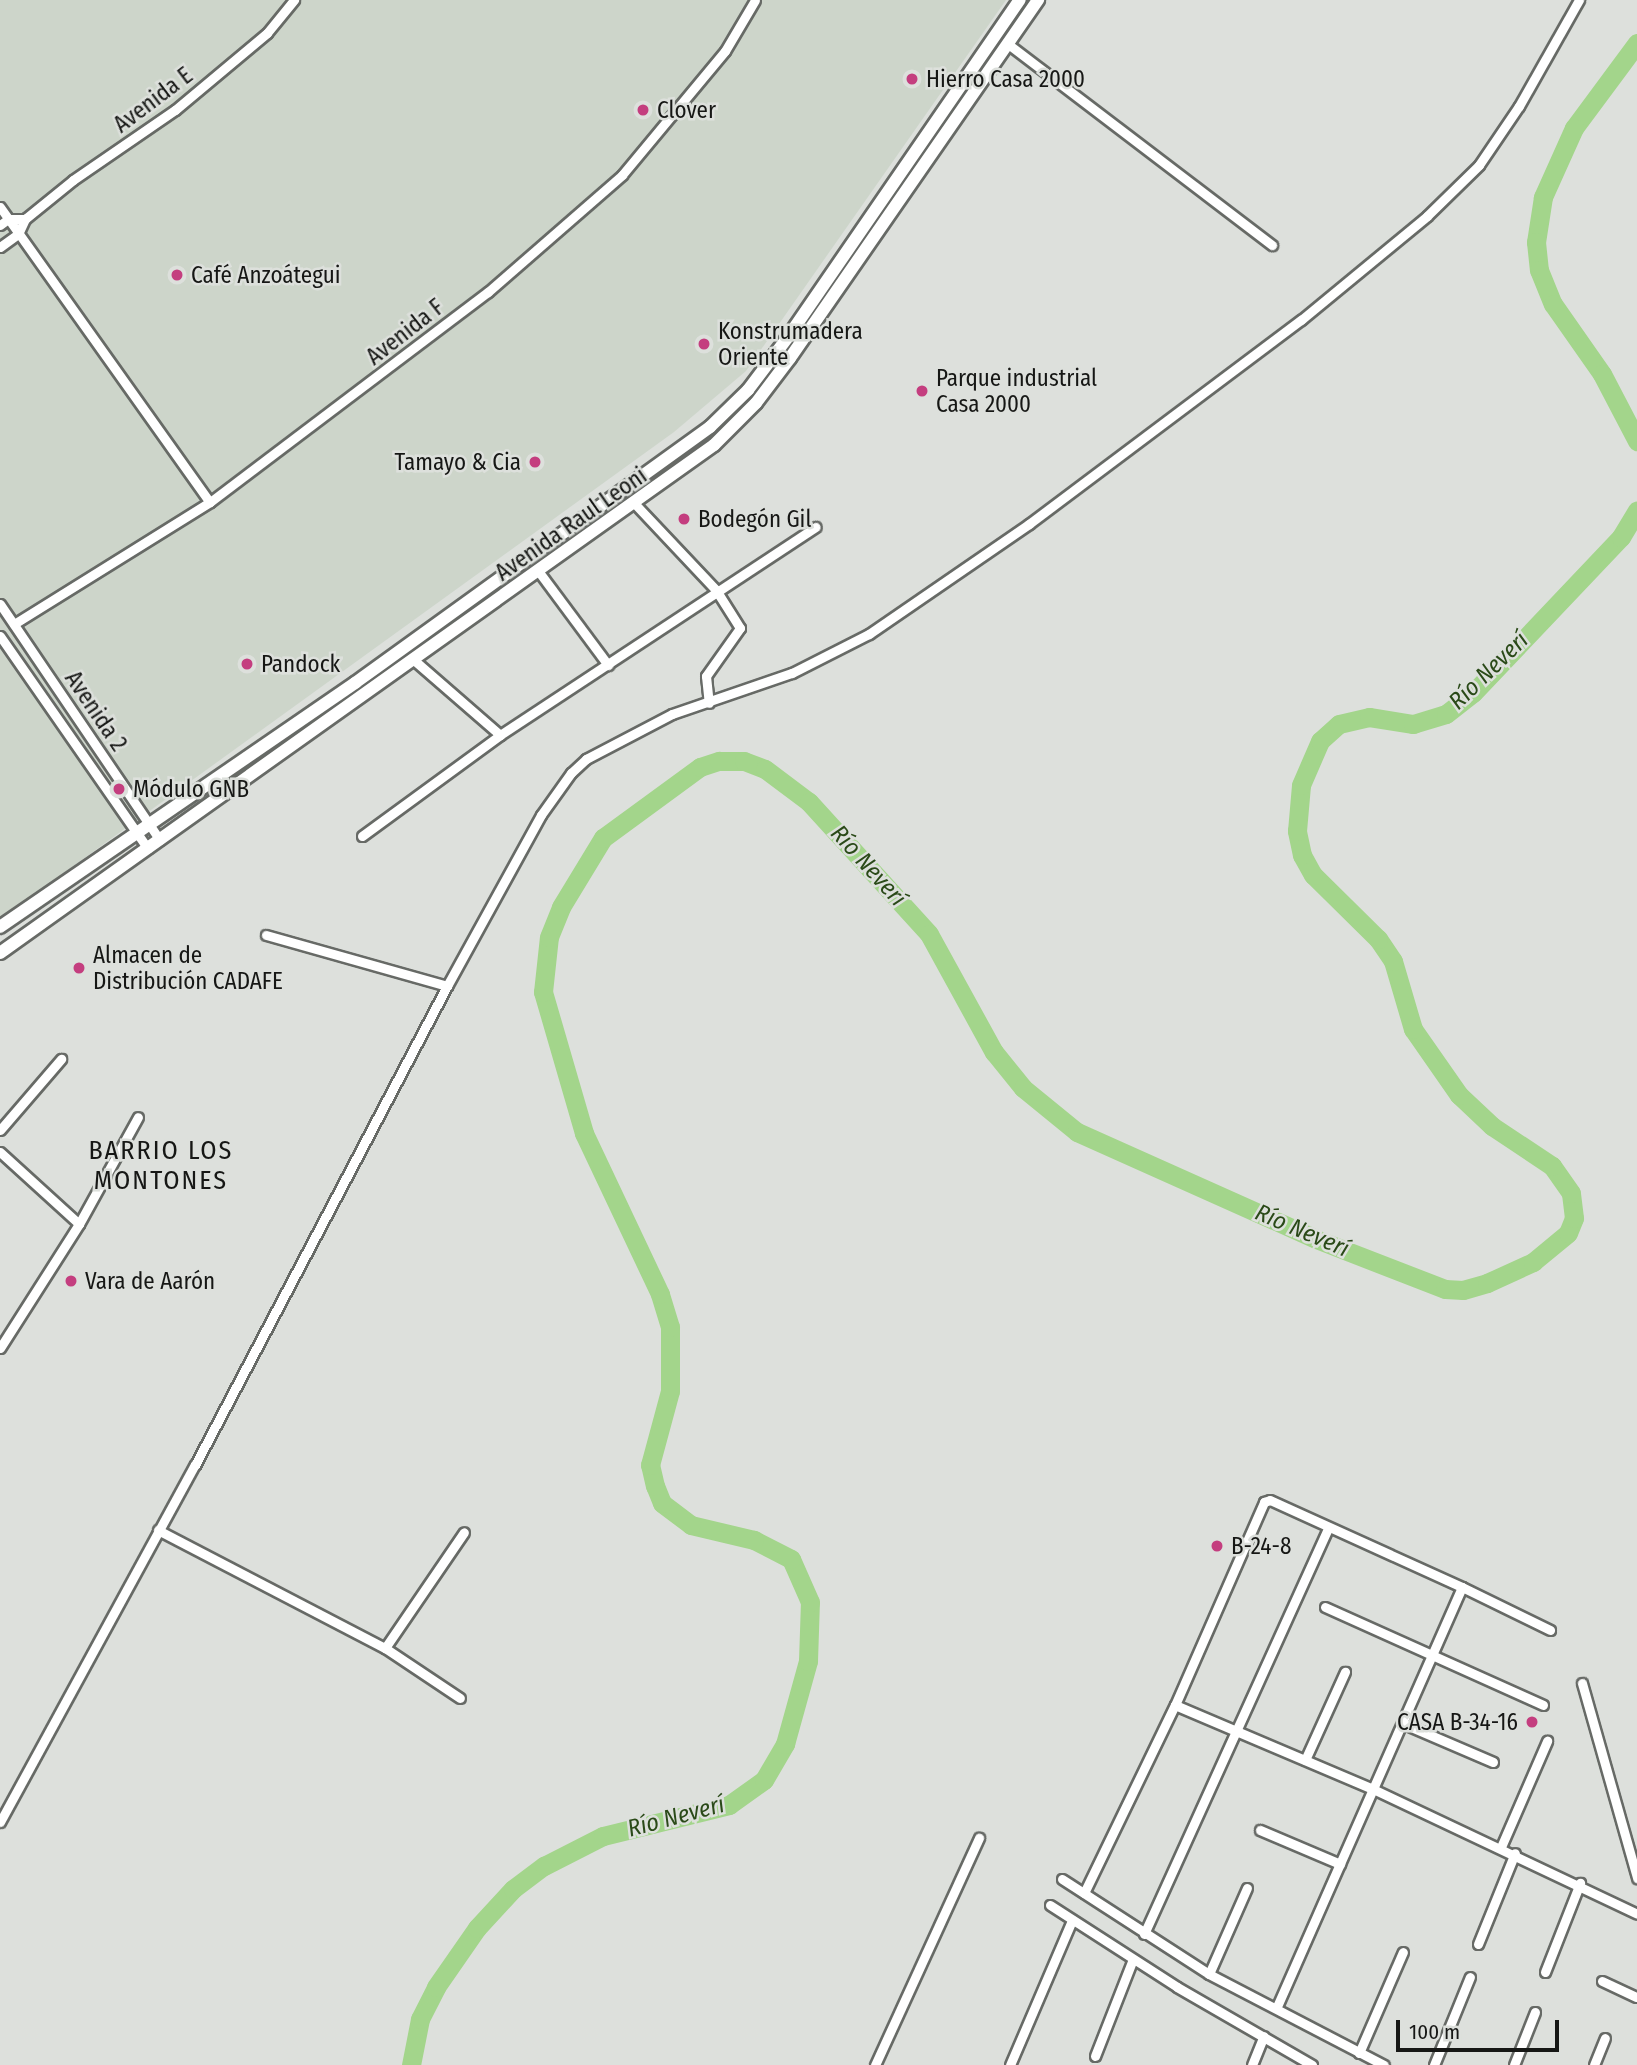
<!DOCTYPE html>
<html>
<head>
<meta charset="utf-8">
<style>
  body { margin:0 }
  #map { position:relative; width:1637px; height:2065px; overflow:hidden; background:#dde0dc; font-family:"Fira Sans Condensed",sans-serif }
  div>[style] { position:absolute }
  .built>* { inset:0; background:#cdd5ca }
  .river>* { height:19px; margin:-9.5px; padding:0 9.5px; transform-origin:9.5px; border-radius:9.5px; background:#a3d58b }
  .roads { filter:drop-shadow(2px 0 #676a66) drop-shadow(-2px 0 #676a66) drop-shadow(0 2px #676a66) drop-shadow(0 -2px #676a66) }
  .street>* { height:9px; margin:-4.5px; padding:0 4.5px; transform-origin:4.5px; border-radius:4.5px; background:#fff }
  .secondary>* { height:12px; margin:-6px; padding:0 6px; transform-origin:6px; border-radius:6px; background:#fff }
  .dots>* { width:19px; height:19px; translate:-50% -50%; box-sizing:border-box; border:4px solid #dde0dc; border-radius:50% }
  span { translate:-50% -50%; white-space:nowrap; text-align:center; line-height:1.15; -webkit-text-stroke:5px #dde0dc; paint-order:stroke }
  .poi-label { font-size:23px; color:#161715 }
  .left { translate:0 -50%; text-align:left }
  .right { translate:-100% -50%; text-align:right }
  .street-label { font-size:23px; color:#161715 }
  .water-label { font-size:24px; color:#2a4a18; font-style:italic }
  .quarter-label { font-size:26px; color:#161715; letter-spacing:2px }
  .scale { position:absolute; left:1396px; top:2020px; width:163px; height:32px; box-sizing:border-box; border:4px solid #161715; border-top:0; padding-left:9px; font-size:21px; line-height:24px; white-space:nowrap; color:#161715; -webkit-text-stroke:5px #dde0dc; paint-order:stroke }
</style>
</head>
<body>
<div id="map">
  <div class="built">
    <div style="clip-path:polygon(0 0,1006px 0,746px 371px,674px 432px,0 919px)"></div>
  </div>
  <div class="river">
    <div style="left:1637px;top:43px;width:106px;rotate:126.5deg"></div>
    <div style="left:1574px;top:128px;width:76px;rotate:114.2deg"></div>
    <div style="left:1543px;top:197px;width:46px;rotate:98.8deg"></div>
    <div style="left:1536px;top:242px;width:28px;rotate:84deg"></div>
    <div style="left:1539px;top:270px;width:37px;rotate:68deg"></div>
    <div style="left:1553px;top:304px;width:85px;rotate:55deg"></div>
    <div style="left:1602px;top:374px;width:76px;rotate:62.4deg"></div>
    <div style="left:411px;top:2065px;width:47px;rotate:-78.9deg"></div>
    <div style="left:420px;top:2019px;width:36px;rotate:-63deg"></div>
    <div style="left:436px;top:1987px;width:72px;rotate:-55.2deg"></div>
    <div style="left:477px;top:1928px;width:53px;rotate:-47.3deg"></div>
    <div style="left:513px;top:1889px;width:39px;rotate:-37deg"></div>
    <div style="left:544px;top:1866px;width:66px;rotate:-27deg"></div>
    <div style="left:603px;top:1836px;width:130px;rotate:-13.8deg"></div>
    <div style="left:729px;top:1805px;width:43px;rotate:-35.5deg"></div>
    <div style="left:764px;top:1780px;width:42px;rotate:-59.7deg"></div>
    <div style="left:785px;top:1744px;width:86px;rotate:-74.5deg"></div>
    <div style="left:808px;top:1661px;width:59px;rotate:-88.1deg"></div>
    <div style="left:810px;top:1602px;width:47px;rotate:-113.8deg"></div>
    <div style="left:791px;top:1559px;width:42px;rotate:-152.8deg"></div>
    <div style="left:754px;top:1540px;width:65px;rotate:-166.6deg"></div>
    <div style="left:691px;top:1525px;width:36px;rotate:-143deg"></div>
    <div style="left:662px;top:1503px;width:18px;rotate:-112deg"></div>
    <div style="left:655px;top:1486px;width:22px;rotate:-103deg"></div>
    <div style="left:650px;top:1465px;width:77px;rotate:-74.9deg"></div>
    <div style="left:670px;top:1391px;width:64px;rotate:-90deg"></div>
    <div style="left:670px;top:1327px;width:34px;rotate:-107deg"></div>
    <div style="left:660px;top:1294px;width:178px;rotate:-115.3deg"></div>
    <div style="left:584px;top:1133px;width:147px;rotate:-106.2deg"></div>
    <div style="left:543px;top:992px;width:55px;rotate:-83.8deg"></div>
    <div style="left:549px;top:937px;width:32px;rotate:-68deg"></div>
    <div style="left:561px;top:907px;width:81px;rotate:-58.7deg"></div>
    <div style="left:603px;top:838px;width:120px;rotate:-36.2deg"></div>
    <div style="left:700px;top:767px;width:20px;rotate:-18deg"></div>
    <div style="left:719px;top:761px;width:25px"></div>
    <div style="left:744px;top:761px;width:22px;rotate:21deg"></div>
    <div style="left:765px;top:769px;width:55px;rotate:36.9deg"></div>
    <div style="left:809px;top:802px;width:178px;rotate:47.7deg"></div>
    <div style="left:929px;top:934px;width:135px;rotate:61.2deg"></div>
    <div style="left:994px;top:1052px;width:46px;rotate:51.1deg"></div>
    <div style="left:1023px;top:1088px;width:70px;rotate:39.2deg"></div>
    <div style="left:1077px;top:1132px;width:262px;rotate:24.1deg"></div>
    <div style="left:1316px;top:1239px;width:138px;rotate:21.2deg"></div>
    <div style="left:1445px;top:1289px;width:18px;rotate:3deg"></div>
    <div style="left:1463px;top:1290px;width:25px;rotate:-16deg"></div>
    <div style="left:1487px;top:1283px;width:51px;rotate:-24.5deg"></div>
    <div style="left:1533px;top:1262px;width:45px;rotate:-39.6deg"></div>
    <div style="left:1568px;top:1233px;width:16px;rotate:-68deg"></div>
    <div style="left:1574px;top:1218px;width:25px;rotate:-97deg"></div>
    <div style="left:1571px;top:1193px;width:33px;rotate:-125deg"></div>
    <div style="left:1552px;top:1166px;width:72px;rotate:-146.3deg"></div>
    <div style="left:1492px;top:1126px;width:45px;rotate:-136.8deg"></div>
    <div style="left:1459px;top:1095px;width:80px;rotate:-124.9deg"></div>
    <div style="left:1413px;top:1029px;width:71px;rotate:-106.4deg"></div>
    <div style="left:1393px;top:961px;width:27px;rotate:-124deg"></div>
    <div style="left:1378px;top:939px;width:91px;rotate:-135.4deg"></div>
    <div style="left:1313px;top:875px;width:23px;rotate:-119deg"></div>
    <div style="left:1302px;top:855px;width:25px;rotate:-102deg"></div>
    <div style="left:1297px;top:831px;width:46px;rotate:-85deg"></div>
    <div style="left:1301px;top:785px;width:48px;rotate:-66.6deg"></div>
    <div style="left:1320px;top:741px;width:25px;rotate:-42deg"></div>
    <div style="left:1339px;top:724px;width:31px;rotate:-13deg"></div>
    <div style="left:1369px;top:717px;width:45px;rotate:9deg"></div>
    <div style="left:1413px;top:724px;width:34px;rotate:-17deg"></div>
    <div style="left:1446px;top:714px;width:34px;rotate:-38deg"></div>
    <div style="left:1473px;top:693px;width:215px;rotate:-46.5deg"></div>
    <div style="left:1621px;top:537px;width:31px;rotate:-59deg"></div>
  </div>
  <div class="roads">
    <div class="street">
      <div style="left:1008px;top:44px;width:332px;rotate:37.3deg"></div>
      <div style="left:0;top:207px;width:362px;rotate:54.6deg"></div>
      <div style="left:0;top:225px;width:10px;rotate:-37deg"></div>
      <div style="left:8px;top:219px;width:17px"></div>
      <div style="left:0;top:247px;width:22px;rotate:-36deg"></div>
      <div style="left:18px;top:234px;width:17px;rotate:-65deg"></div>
      <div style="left:25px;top:219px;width:62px;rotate:-39.1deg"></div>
      <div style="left:73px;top:180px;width:124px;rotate:-34.5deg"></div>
      <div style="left:175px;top:110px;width:120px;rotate:-39.9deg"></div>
      <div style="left:267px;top:33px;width:43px;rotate:-50.7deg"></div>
      <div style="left:635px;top:504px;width:118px;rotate:46.7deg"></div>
      <div style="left:716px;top:590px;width:45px;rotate:57.7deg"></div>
      <div style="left:740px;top:628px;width:59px;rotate:125.3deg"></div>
      <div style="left:706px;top:676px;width:27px;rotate:84deg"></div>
      <div style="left:539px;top:572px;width:116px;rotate:53.4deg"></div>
      <div style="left:0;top:604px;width:285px;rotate:55.9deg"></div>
      <div style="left:14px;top:624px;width:231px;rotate:-31.9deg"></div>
      <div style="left:210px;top:502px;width:348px;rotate:-37.1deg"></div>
      <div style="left:488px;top:292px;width:178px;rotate:-41.1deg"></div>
      <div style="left:622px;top:175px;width:161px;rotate:-50.3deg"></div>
      <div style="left:725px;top:51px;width:59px;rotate:-59.5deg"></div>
      <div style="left:0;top:636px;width:259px;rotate:55.2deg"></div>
      <div style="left:415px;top:661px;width:113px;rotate:41deg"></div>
      <div style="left:362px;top:836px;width:171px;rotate:-36.2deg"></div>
      <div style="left:500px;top:735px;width:378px;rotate:-33.4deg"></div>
      <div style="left:266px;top:935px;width:188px;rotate:15.7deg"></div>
      <div style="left:0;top:1130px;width:94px;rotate:-49.3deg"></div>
      <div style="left:0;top:1152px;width:107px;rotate:42.3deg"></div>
      <div style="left:0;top:1348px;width:147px;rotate:-57.5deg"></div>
      <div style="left:79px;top:1224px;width:122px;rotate:-61.1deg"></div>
      <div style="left:158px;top:1530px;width:256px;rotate:27.5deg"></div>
      <div style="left:385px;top:1648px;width:90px;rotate:33.7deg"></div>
      <div style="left:1462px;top:1587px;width:98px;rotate:26deg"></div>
      <div style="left:1325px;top:1607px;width:239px;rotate:24.2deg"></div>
      <div style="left:385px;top:1648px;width:140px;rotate:-55.7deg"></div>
      <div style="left:1582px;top:1683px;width:203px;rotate:74.2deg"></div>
      <div style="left:1175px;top:1705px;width:215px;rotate:23deg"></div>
      <div style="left:1373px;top:1789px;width:292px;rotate:25.3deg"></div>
      <div style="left:1402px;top:1723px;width:99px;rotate:23.2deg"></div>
      <div style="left:1305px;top:1760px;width:97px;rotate:-65.6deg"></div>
      <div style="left:0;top:1822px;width:407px;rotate:-61.4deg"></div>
      <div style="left:195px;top:1465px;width:541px;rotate:-62.25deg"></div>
      <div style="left:447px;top:986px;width:195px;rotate:-61.2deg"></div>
      <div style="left:541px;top:815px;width:52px;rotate:-54.5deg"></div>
      <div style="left:571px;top:773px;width:21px;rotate:-43deg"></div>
      <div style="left:586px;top:759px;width:97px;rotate:-27.6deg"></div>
      <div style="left:672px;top:714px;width:127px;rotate:-18.9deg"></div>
      <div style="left:792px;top:673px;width:86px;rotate:-26.9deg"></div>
      <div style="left:869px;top:634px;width:194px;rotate:-34.5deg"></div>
      <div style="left:1029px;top:524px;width:340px;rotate:-36.9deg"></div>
      <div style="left:1301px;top:320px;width:163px;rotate:-39.5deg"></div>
      <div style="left:1427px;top:216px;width:73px;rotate:-44.4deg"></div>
      <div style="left:1479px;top:165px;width:71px;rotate:-55.9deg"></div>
      <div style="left:1519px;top:106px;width:122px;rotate:-60.5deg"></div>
      <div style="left:1260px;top:1830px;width:87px;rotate:23deg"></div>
      <div style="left:1501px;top:1847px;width:116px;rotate:-66.5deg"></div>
      <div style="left:1062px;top:1879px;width:175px;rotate:32.9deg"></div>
      <div style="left:1209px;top:1974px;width:197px;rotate:27.5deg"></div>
      <div style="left:1084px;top:1893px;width:209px;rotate:-64.2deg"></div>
      <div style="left:1175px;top:1705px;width:222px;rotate:-66.3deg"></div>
      <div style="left:1264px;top:1502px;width:6px;rotate:-18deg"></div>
      <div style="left:1270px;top:1500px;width:211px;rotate:24.4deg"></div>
      <div style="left:1462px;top:1587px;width:460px;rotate:113.8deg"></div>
      <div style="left:1050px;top:1905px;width:151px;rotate:32.8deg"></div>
      <div style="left:1177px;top:1987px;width:156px;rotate:30deg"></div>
      <div style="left:1144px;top:1934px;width:445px;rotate:-65.6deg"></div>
      <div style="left:1478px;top:1944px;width:98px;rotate:-67.9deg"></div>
      <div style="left:1545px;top:1972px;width:96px;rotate:-68.5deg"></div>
      <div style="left:1209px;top:1974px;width:94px;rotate:-66.2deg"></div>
      <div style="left:1602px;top:1981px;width:38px;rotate:25deg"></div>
      <div style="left:1359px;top:2053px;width:110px;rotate:-66.5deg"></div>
      <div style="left:1095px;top:2056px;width:104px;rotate:-68.6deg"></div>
      <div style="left:875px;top:2065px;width:250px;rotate:-65.4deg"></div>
      <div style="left:1010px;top:2065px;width:158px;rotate:-66.8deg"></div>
      <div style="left:1252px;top:2065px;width:31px;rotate:-68deg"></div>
      <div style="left:1434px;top:2065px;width:95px;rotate:-67.8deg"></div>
      <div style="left:1514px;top:2065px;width:57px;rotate:-68.4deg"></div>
      <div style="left:1594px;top:2065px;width:29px;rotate:-68deg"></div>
    </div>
    <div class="secondary">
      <div style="left:0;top:927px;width:431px;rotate:-34.5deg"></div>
      <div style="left:355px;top:683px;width:438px;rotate:-35.8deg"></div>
      <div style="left:710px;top:427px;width:53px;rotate:-44.2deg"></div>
      <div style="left:748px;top:390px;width:66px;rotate:-53deg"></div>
      <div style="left:788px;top:337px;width:409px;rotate:-55.5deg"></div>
      <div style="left:0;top:953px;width:876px;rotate:-35.43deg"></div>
      <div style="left:714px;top:445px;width:59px;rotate:-45deg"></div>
      <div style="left:756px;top:403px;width:56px;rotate:-52.9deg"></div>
      <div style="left:790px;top:358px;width:436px;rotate:-55.3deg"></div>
    </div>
  </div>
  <div class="dots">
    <div style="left:912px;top:79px;background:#c43e7f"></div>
    <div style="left:643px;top:110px;background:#c43e7f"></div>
    <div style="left:177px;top:275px;background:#c43e7f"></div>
    <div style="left:704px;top:344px;background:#c43e7f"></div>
    <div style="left:922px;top:391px;background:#c43e7f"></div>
    <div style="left:535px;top:462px;background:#c43e7f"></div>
    <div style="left:684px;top:519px;background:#c43e7f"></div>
    <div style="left:247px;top:664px;background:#c43e7f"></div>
    <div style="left:119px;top:789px;background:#c43e7f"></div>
    <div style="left:79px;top:968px;background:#c43e7f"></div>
    <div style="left:71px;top:1281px;background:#c43e7f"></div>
    <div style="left:1217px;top:1546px;background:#c43e7f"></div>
    <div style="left:1532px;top:1722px;background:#c43e7f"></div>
  </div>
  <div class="poi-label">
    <span class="left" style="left:926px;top:79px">Hierro Casa 2000</span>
    <span class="left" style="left:657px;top:110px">Clover</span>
    <span class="left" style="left:191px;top:275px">Café Anzoátegui</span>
    <span class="left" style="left:718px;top:344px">Konstrumadera<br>Oriente</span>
    <span class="left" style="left:936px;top:391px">Parque industrial<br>Casa 2000</span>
    <span class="right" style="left:521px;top:462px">Tamayo &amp; Cia</span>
    <span class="left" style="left:698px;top:519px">Bodegón Gil</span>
    <span class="left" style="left:261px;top:664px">Pandock</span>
    <span class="left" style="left:133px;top:789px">Módulo GNB</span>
    <span class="left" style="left:93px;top:968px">Almacen de<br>Distribución CADAFE</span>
    <span class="left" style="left:85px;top:1281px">Vara de Aarón</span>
    <span class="left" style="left:1231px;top:1546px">B-24-8</span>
    <span class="right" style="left:1518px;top:1722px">CASA B-34-16</span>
  </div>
  <div class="street-label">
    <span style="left:153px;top:100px;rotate:-37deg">Avenida E</span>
    <span style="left:405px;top:332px;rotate:-38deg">Avenida F</span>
    <span style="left:571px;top:524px;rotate:-35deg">Avenida Raul Leoni</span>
    <span style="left:96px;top:711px;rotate:56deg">Avenida 2</span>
  </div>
  <div class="water-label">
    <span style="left:1489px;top:671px;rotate:-44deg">Río Neverí</span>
    <span style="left:868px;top:866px;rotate:48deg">Río Neverí</span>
    <span style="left:1302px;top:1231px;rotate:23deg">Río Neverí</span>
    <span style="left:676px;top:1817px;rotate:-15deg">Río Neverí</span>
  </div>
  <div class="quarter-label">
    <span style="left:161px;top:1166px">BARRIO LOS<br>MONTONES</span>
  </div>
  <div class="scale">100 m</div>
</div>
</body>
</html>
